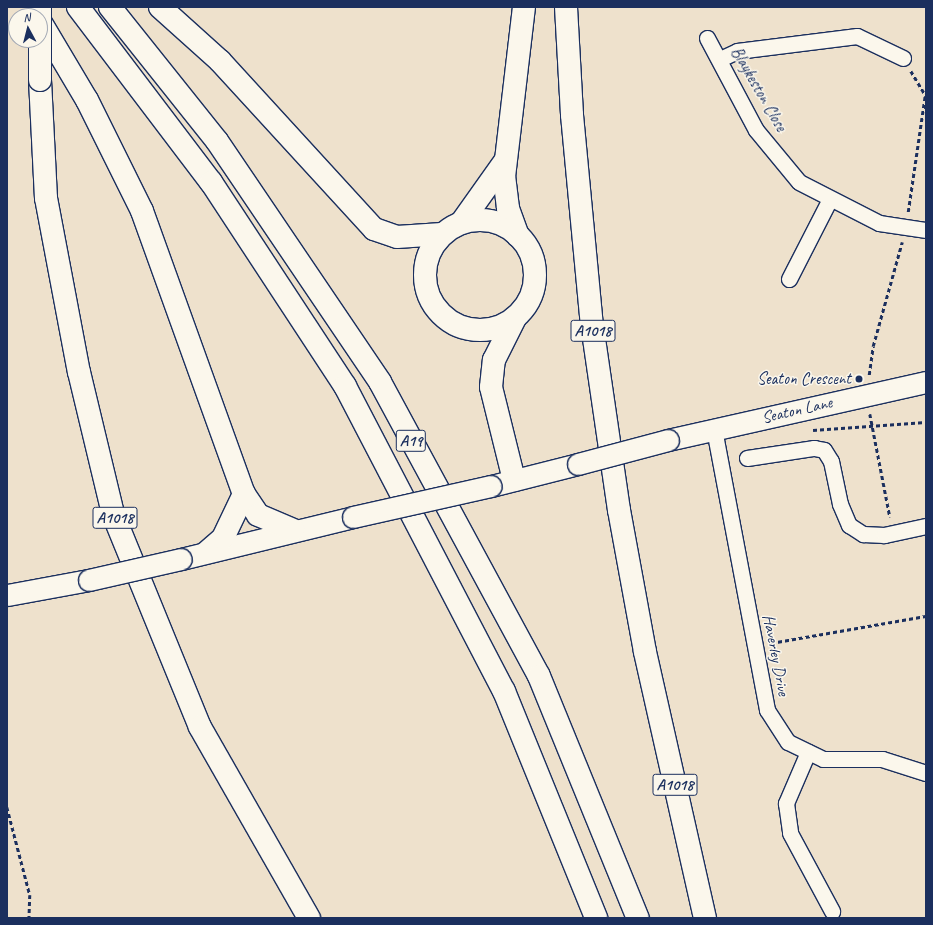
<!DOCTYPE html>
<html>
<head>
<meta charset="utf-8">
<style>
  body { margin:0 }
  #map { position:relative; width:933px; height:925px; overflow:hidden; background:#eee1cc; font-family:Caveat,sans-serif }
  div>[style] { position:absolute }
  .path>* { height:2.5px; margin-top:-1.25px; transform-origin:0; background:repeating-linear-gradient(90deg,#1b2f5e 0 4px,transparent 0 7px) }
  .roads { filter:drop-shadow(1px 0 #1b2f5e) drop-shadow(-1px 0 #1b2f5e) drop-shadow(0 1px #1b2f5e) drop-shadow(0 -1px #1b2f5e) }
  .street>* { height:15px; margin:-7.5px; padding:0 7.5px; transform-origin:7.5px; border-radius:7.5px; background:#fbf7ec }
  .secondary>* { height:21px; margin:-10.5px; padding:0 10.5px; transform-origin:10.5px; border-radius:10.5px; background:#fbf7ec }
  .highway>* { height:22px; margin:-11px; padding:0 11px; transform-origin:11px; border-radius:11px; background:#fbf7ec }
  .highway>.ring { margin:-11px; padding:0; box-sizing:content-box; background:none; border:22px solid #fbf7ec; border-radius:50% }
  .bridges { filter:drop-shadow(1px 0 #1b2f5e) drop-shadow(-1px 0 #1b2f5e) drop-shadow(0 1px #1b2f5e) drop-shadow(0 -1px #1b2f5e) }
  .secondary-bridge>* { height:21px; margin:-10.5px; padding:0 10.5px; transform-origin:10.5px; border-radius:10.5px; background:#fbf7ec }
  .highway-bridge>* { height:22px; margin:-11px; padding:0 11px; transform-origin:11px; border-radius:11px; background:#fbf7ec }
  .dots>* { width:11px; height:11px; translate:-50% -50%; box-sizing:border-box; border:2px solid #fbf7ec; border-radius:50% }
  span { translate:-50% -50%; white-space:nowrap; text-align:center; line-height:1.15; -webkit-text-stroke:3px #fbf7ec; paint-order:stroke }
  .shield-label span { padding:1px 3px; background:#fbf7ec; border:1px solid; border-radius:3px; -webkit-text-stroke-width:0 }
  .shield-label { font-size:16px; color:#1b2f5e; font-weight:700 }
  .street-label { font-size:17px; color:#1b2f5e }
  .poi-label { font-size:17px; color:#1b2f5e }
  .right { translate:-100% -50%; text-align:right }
  .frame { position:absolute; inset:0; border:8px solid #1b2f5e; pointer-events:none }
  .north { position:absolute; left:8px; top:8px; width:40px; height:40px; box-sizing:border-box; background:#fbf7ec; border:1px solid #a1a7b3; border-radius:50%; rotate:353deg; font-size:11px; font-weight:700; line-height:16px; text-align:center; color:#1b2f5e }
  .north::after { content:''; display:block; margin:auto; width:14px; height:18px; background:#1b2f5e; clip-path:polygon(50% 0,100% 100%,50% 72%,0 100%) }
</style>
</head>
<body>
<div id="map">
  <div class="path">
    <div style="left:911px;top:71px;width:29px;rotate:59deg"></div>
    <div style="left:908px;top:212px;width:117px;rotate:-81.7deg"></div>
    <div style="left:869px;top:375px;width:29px;rotate:-82deg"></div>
    <div style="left:873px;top:346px;width:108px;rotate:-74.4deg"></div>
    <div style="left:870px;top:414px;width:105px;rotate:79deg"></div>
    <div style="left:813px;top:430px;width:113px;rotate:-4deg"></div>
    <div style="left:771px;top:643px;width:157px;rotate:-9.9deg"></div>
    <div style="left:7px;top:807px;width:91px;rotate:75.4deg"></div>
    <div style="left:30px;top:895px;width:23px;rotate:92deg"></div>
  </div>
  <div class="roads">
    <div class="street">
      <div style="left:707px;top:38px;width:104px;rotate:62deg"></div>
      <div style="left:756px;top:130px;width:67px;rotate:50.4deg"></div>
      <div style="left:799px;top:182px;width:90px;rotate:27.1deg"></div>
      <div style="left:879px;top:223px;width:48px;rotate:8.5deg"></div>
      <div style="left:720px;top:59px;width:19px;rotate:-25deg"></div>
      <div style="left:737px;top:51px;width:121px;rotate:-7.1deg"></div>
      <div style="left:857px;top:36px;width:51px;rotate:25.6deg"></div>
      <div style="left:789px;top:279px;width:90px;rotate:-62.9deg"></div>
      <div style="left:714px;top:429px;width:286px;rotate:79.3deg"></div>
      <div style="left:767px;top:710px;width:38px;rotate:57deg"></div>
      <div style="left:788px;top:742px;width:39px;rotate:26deg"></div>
      <div style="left:823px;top:759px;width:59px"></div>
      <div style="left:882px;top:759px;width:46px;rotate:17.7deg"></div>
      <div style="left:747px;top:458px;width:68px;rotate:-8.5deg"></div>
      <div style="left:814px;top:448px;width:10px;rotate:11deg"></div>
      <div style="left:824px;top:450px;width:13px;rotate:58deg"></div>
      <div style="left:831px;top:461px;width:44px;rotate:78.2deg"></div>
      <div style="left:840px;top:504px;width:23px;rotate:67deg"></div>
      <div style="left:849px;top:525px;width:17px;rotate:33deg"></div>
      <div style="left:863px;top:534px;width:21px;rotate:3deg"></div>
      <div style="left:884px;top:535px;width:43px;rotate:-12.1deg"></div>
      <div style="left:808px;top:752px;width:56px;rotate:113.3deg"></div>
      <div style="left:786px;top:803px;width:30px;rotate:82deg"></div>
      <div style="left:790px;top:833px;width:89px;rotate:61.7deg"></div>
    </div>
    <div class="secondary">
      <div style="left:668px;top:440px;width:264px;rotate:-12.7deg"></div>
      <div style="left:491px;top:486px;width:90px;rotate:-14.2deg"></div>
      <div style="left:181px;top:559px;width:177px;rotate:-13.7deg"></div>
      <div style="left:7px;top:595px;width:83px;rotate:-10.4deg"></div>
    </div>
    <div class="highway">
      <div style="left:78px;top:7px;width:220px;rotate:52.8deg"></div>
      <div style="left:211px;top:182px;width:244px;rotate:56.7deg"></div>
      <div style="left:345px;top:386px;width:344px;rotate:62.5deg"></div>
      <div style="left:504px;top:691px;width:245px;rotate:67.9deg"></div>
      <div style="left:110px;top:7px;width:171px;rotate:51.4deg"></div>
      <div style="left:217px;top:141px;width:291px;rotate:55.9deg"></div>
      <div style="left:380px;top:382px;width:334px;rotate:61.6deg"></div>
      <div style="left:539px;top:676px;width:261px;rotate:67.8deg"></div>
      <div style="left:160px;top:7px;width:81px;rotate:42deg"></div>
      <div style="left:220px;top:61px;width:228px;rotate:47.5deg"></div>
      <div style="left:374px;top:229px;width:24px;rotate:19deg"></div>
      <div style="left:397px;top:237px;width:45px;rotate:-3.8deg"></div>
      <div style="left:566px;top:7px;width:108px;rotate:86.8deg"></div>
      <div style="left:572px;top:115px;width:211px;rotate:84.6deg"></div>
      <div style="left:592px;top:325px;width:187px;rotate:81.7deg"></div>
      <div style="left:619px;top:510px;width:144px;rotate:79.6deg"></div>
      <div style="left:645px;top:652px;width:273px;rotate:77.3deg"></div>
      <div style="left:40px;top:21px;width:92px;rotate:59.3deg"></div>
      <div style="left:87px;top:100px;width:124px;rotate:63.6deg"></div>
      <div style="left:142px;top:211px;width:301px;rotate:70.2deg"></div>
      <div style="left:244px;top:494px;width:25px;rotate:56deg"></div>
      <div style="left:258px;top:515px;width:38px;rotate:23deg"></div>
      <div style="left:40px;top:80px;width:118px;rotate:87.1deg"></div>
      <div style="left:46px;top:198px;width:177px;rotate:79.3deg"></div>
      <div style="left:79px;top:372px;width:146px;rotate:76.5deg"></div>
      <div style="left:113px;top:514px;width:230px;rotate:67.8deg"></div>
      <div style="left:200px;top:727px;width:220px;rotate:60.3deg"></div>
      <div class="ring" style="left:425px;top:220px;width:88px;height:88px"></div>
      <div style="left:461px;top:223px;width:76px;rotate:-54.6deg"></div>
      <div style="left:518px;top:236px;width:30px;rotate:-110deg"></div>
      <div style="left:508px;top:208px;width:31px;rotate:-97deg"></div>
      <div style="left:504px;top:177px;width:171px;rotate:-83.3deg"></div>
      <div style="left:514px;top:480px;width:96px;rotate:-103.9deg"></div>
      <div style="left:491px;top:387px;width:27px;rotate:-84deg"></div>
      <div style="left:494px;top:360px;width:47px;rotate:-63.4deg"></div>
      <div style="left:207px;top:552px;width:21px;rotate:-41deg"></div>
      <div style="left:223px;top:538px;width:49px;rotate:-64.5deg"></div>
    </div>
  </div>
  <div class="bridges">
    <div class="secondary-bridge">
      <div style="left:578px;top:464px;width:93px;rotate:-14.9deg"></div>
      <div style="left:353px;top:517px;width:141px;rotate:-12.7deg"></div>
      <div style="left:89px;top:580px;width:94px;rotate:-12.9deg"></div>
    </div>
    <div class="highway-bridge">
      <div style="left:40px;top:80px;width:73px;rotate:-90deg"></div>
    </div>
  </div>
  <div class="dots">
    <div style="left:859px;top:379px;background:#1b2f5e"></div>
  </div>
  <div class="shield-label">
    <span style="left:593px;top:331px">A1018</span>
    <span style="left:411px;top:441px">A19</span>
    <span style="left:115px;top:518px">A1018</span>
    <span style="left:675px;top:785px">A1018</span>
  </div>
  <div class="street-label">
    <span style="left:759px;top:89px;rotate:60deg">Blaykeston Close</span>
    <span style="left:797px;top:410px;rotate:-13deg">Seaton Lane</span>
    <span style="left:776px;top:655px;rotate:79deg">Haverley Drive</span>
  </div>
  <div class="poi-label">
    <span class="right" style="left:851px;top:379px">Seaton Crescent</span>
  </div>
  <div class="frame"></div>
  <div class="north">N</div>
</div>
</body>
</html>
